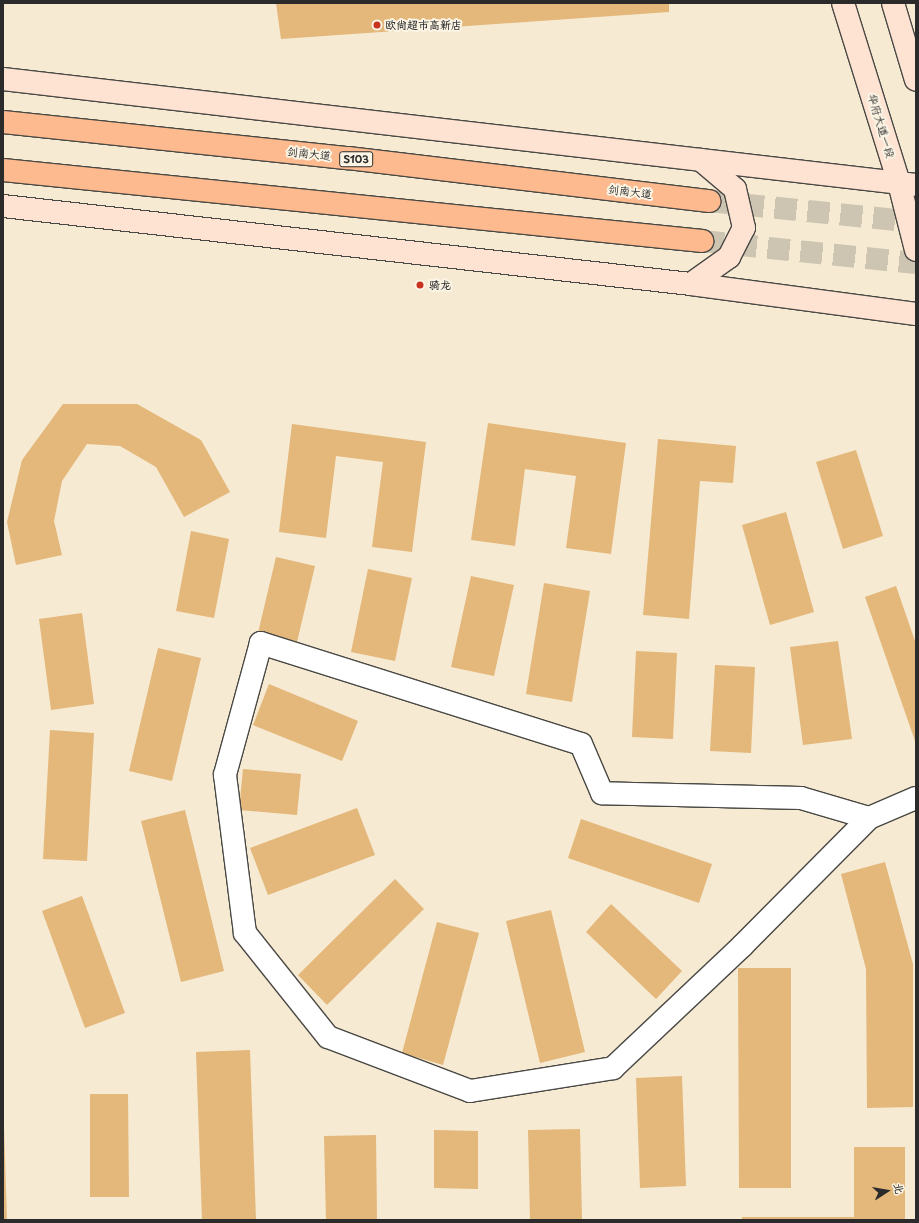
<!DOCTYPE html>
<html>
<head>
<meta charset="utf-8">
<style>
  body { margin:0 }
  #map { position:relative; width:919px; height:1223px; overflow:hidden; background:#f6ead2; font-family:"Playpen Sans","LXGW WenKai TC",sans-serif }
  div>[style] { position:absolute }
  .building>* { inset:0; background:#e4b77a }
  .trunk-tunnel>* { height:22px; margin-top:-11px; transform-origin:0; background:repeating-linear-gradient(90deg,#cdc4b1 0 22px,transparent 0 33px) }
  .roads { filter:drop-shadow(1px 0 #494844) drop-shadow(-1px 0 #494844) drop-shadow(0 1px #494844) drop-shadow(0 -1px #494844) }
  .minor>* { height:22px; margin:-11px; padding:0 11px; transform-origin:11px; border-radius:11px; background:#fff }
  .secondary>* { height:22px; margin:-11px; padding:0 11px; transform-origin:11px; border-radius:11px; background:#fee3d2 }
  .trunk>* { height:22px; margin:-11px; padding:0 11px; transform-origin:11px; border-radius:11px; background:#fcba8e }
  .dots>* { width:11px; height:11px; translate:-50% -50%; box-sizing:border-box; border:2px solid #fcf5e5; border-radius:50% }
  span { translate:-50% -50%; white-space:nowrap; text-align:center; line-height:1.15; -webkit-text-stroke:4px #fcf5e5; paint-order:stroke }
  .shield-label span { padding:1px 3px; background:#fcf5e5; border:1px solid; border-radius:3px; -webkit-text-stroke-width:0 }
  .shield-label { font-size:10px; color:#2b2b2b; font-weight:700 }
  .poi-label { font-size:11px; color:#2b2b2b; font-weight:700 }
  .left { translate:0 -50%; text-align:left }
  .street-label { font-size:11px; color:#2b2b2b }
  .frame { position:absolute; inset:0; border:4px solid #2b2b2b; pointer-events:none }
  .north { position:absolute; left:867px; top:1171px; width:40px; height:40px; -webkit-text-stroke:3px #fcf5e5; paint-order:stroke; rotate:78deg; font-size:11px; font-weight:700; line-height:16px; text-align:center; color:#2b2b2b }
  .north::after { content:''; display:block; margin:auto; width:14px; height:18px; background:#2b2b2b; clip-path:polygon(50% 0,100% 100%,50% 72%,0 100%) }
</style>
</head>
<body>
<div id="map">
  <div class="building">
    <div style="clip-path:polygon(276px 3px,669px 3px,669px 12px,281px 39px)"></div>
    <div style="clip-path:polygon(63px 404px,137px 404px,201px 440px,230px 492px,184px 517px,156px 467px,120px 446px,87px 444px,62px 481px,54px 521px,62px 555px,16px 565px,7px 522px,22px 460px)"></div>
    <div style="clip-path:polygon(488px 423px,626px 443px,611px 554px,566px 548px,576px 476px,525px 469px,515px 546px,471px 540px)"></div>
    <div style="clip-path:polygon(292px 424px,426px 442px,412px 552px,372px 547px,383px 462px,336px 456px,326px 538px,279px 532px)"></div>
    <div style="clip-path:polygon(658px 439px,736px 446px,733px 483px,700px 481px,689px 619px,643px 615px)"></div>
    <div style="clip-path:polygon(856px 450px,883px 536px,843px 549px,816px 462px)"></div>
    <div style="clip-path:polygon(786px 512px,814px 612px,770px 625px,742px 525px)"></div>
    <div style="clip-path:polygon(191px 531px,229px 539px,214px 618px,176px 611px)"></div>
    <div style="clip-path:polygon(276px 557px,315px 566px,297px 642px,258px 633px)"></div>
    <div style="clip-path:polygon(368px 569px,412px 578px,395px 661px,351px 652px)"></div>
    <div style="clip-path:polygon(471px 576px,514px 585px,494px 676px,451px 667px)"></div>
    <div style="clip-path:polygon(544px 583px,590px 591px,572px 702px,526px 694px)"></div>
    <div style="clip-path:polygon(896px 586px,916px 644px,915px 741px,865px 597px)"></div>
    <div style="clip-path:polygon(82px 613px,94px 704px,51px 710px,39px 619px)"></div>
    <div style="clip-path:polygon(838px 641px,852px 739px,803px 745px,790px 647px)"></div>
    <div style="clip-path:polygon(158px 648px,201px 658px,172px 781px,129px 771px)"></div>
    <div style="clip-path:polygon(636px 651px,677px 653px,673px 739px,632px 737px)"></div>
    <div style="clip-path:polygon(715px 665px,755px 667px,751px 753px,710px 751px)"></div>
    <div style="clip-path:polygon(269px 684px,358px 721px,342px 761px,253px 725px)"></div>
    <div style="clip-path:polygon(50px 730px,94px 733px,87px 861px,43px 859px)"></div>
    <div style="clip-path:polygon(243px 769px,301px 774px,297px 815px,239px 810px)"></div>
    <div style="clip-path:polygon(357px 808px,375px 855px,268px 895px,250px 848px)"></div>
    <div style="clip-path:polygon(185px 810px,224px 971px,181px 982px,141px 821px)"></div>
    <div style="clip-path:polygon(581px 819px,712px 864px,699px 903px,568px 858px)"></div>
    <div style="clip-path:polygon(885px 862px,913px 964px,913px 1107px,867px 1108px,866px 969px,841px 874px)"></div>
    <div style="clip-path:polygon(395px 879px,424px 909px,327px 1005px,298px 975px)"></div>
    <div style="clip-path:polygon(82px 896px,125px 1013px,85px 1028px,42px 911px)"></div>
    <div style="clip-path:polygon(611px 904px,682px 971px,656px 999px,586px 932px)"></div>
    <div style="clip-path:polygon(551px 910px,585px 1052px,540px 1063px,506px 921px)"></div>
    <div style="clip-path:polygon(437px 922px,479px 933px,443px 1065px,402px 1053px)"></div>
    <div style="clip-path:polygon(738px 968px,791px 968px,791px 1188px,739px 1188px)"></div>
    <div style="clip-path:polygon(250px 1050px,256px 1220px,202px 1220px,196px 1052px)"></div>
    <div style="clip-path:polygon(682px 1076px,686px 1186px,640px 1188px,636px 1078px)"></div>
    <div style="clip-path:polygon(90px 1094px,128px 1094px,129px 1197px,90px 1197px)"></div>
    <div style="clip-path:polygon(3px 1127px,4px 1127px,7px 1220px,3px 1220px)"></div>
    <div style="clip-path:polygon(580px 1129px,582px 1220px,530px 1220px,528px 1130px)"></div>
    <div style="clip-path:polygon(434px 1130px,478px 1131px,478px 1189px,434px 1188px)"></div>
    <div style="clip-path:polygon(376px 1135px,377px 1220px,326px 1220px,324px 1136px)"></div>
    <div style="clip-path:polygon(854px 1147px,905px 1147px,905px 1220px,742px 1220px,742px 1217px,854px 1217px)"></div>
  </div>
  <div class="trunk-tunnel">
    <div style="left:709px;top:201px;width:208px;rotate:5.8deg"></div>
    <div style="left:702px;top:241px;width:215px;rotate:5.9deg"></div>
  </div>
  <div class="roads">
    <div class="minor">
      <div style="left:869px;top:818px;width:71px;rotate:-163.6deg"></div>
      <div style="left:801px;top:798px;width:199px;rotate:-178.6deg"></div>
      <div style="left:602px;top:793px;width:53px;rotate:-113.2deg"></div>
      <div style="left:581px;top:744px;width:336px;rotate:-162.5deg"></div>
      <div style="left:261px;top:643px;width:137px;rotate:105.3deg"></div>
      <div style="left:225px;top:775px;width:159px;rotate:82.8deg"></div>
      <div style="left:245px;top:933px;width:133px;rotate:51.4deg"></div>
      <div style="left:328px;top:1037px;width:152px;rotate:20.8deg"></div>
      <div style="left:470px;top:1091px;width:145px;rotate:-9.1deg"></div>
      <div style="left:613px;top:1068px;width:178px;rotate:-43.4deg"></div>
      <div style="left:742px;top:946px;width:180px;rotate:-45.2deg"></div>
      <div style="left:869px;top:818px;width:51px;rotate:-23.1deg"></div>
    </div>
    <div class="secondary">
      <div style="left:843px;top:3px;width:189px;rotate:72.7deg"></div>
      <div style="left:899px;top:183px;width:69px;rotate:75.8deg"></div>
      <div style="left:893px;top:3px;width:80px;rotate:73.4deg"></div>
      <div style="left:3px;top:79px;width:919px;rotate:6.62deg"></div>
      <div style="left:3px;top:206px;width:692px;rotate:6.47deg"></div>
      <div style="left:691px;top:284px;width:227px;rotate:7.6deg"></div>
      <div style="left:691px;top:284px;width:47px;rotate:-35.4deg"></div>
      <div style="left:729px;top:257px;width:33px;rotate:-63deg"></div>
      <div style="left:744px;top:228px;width:40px;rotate:-103deg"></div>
      <div style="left:735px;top:189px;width:45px;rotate:-139.5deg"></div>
    </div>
    <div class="trunk">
      <div style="left:3px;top:122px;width:347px;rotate:6deg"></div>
      <div style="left:348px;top:158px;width:364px;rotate:6.8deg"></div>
      <div style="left:3px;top:170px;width:703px;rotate:5.8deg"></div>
    </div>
  </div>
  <div class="dots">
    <div style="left:377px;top:25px;background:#c8321e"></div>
    <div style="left:420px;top:285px;background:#c8321e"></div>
  </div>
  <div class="shield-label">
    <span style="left:356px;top:159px">S103</span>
  </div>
  <div class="poi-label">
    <span class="left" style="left:385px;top:25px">欧尚超市高新店</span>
    <span class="left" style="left:429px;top:285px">骑龙</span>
  </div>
  <div class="street-label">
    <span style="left:881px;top:126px;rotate:73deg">华府大道一段</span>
    <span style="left:309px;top:154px;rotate:6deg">剑南大道</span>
    <span style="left:630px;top:192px;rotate:7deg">剑南大道</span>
  </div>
  <div class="frame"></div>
  <div class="north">北</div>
</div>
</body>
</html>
